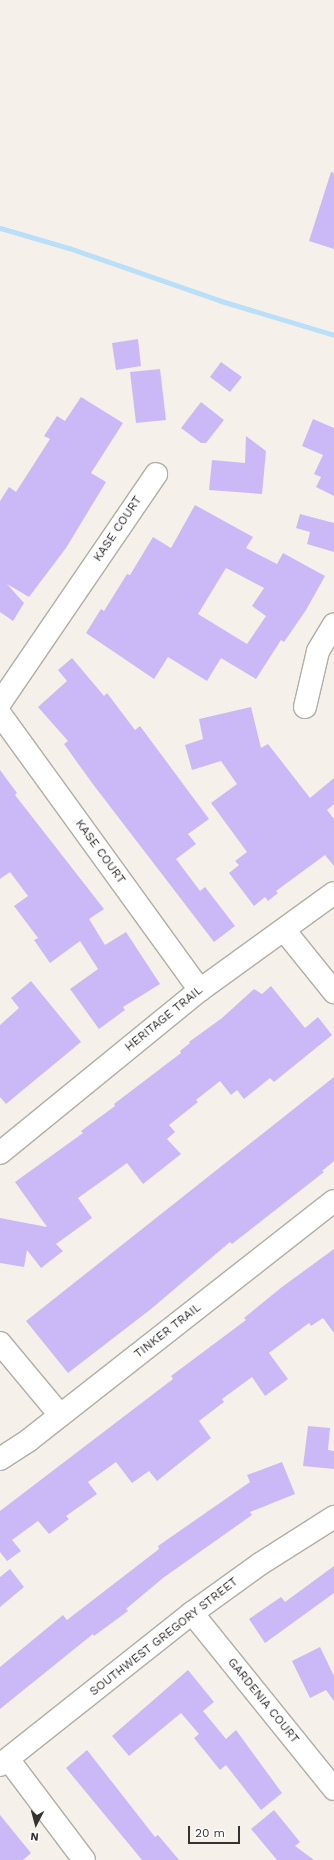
<!DOCTYPE html>
<html>
<head>
<meta charset="utf-8">
<style>
  body { margin:0 }
  #map { position:relative; width:334px; height:1860px; overflow:hidden; background:#f6f0ea; font-family:"Work Sans",sans-serif }
  div>[style] { position:absolute }
  .stream>* { height:5px; margin:-2.5px; padding:0 2.5px; transform-origin:2.5px; border-radius:2.5px; background:#badff9 }
  .building>* { inset:0; background:#cbb9f7 }
  .roads { filter:drop-shadow(1px 0 #b2ada7) drop-shadow(-1px 0 #b2ada7) drop-shadow(0 1px #b2ada7) drop-shadow(0 -1px #b2ada7) }
  .minor>* { height:22px; margin:-11px; padding:0 11px; transform-origin:11px; border-radius:11px; background:#fff }
  span { translate:-50% -50%; white-space:nowrap; text-align:center; line-height:1.15; -webkit-text-stroke:3px #fefefe; paint-order:stroke }
  .street-label { font-size:12px; color:#353230 }
  .north { position:absolute; left:16px; top:1804px; width:40px; height:40px; -webkit-text-stroke:3px #fefefe; paint-order:stroke; rotate:186deg; font-size:11px; font-weight:700; line-height:16px; text-align:center; color:#353230 }
  .north::after { content:''; display:block; margin:auto; width:14px; height:18px; background:#353230; clip-path:polygon(50% 0,100% 100%,50% 72%,0 100%) }
  .scale { position:absolute; left:188px; top:1826px; width:52px; height:18px; box-sizing:border-box; border:2px solid #353230; border-top:0; padding-left:5px; font-size:12px; line-height:14px; white-space:nowrap; color:#353230; -webkit-text-stroke:3px #fefefe; paint-order:stroke }
</style>
</head>
<body>
<div id="map">
  <div class="stream">
    <div style="left:0;top:228px;width:72px;rotate:16.2deg"></div>
    <div style="left:69px;top:248px;width:161px;rotate:19.2deg"></div>
    <div style="left:221px;top:301px;width:118px;rotate:16.7deg"></div>
  </div>
  <div class="building">
    <div style="clip-path:polygon(331px 172px,334px 173px,334px 249px,309px 241px)"></div>
    <div style="clip-path:polygon(138px 339px,141px 366px,116px 370px,112px 343px)"></div>
    <div style="clip-path:polygon(221px 362px,242px 377px,230px 392px,210px 377px)"></div>
    <div style="clip-path:polygon(160px 369px,166px 420px,136px 423px,130px 372px)"></div>
    <div style="clip-path:polygon(81px 397px,123px 423px,91px 473px,106px 482px,66px 548px,29px 597px,7px 584px,24px 603px,13px 621px,0 612px,0 501px,9px 487px,16px 492px,50px 439px,44px 436px,57px 416px,65px 421px)"></div>
    <div style="clip-path:polygon(201px 402px,224px 420px,206px 443px,201px 443px,181px 428px)"></div>
    <div style="clip-path:polygon(313px 419px,334px 428px,334px 496px,316px 487px,321px 477px,314px 474px,323px 455px,302px 446px)"></div>
    <div style="clip-path:polygon(246px 436px,266px 451px,262px 494px,209px 490px,212px 460px,245px 463px)"></div>
    <div style="clip-path:polygon(evenodd,195px 505px,253px 537px,246px 548px,277px 564px,283px 553px,325px 576px,306px 610px,284px 642px,281px 640px,256px 679px,221px 658px,207px 681px,168px 657px,154px 679px,86px 633px,101px 609px,104px 611px,127px 574px,130px 575px,153px 537px,171px 548px,195px 505px,226px 568px,264px 588px,252px 606px,266px 616px,247px 644px,198px 614px,226px 568px)"></div>
    <div style="clip-path:polygon(300px 514px,334px 523px,334px 552px,307px 544px,310px 532px,296px 528px)"></div>
    <div style="clip-path:polygon(72px 658px,104px 696px,107px 693px,135px 730px,140px 726px,209px 819px,188px 834px,196px 844px,176px 859px,200px 891px,205px 887px,235px 926px,214px 942px,92px 783px,64px 744px,68px 741px,38px 707px,67px 681px,58px 670px)"></div>
    <div style="clip-path:polygon(251px 707px,261px 748px,268px 744px,310px 798px,334px 778px,334px 804px,327px 810px,334px 819px,334px 866px,325px 855px,276px 891px,278px 893px,268px 901px,265px 897px,254px 906px,229px 873px,239px 865px,235px 861px,247px 852px,211px 803px,237px 784px,221px 761px,192px 770px,185px 745px,203px 739px,199px 719px)"></div>
    <div style="clip-path:polygon(0 770px,17px 793px,15px 795px,104px 909px,89px 919px,105px 945px,126px 932px,160px 984px,123px 1007px,125px 1010px,99px 1029px,70px 989px,98px 969px,80px 941px,50px 963px,34px 940px,38px 938px,14px 906px,28px 896px,10px 872px,0 879px)"></div>
    <div style="clip-path:polygon(31px 981px,81px 1042px,6px 1104px,0 1097px,0 1025px,19px 1008px,11px 998px)"></div>
    <div style="clip-path:polygon(271px 986px,305px 1028px,318px 1017px,332px 1035px,274px 1082px,270px 1078px,244px 1099px,237px 1090px,231px 1095px,220px 1081px,196px 1100px,198px 1102px,169px 1125px,175px 1132px,167px 1139px,181px 1154px,143px 1184px,127px 1163px,78px 1198px,92px 1218px,56px 1244px,63px 1251px,41px 1268px,27px 1250px,24px 1267px,0 1263px,0 1218px,47px 1227px,15px 1182px,83px 1133px,81px 1131px,115px 1106px,114px 1104px,181px 1053px,180px 1051px,190px 1043px,189px 1042px,222px 1018px,254px 989px,262px 994px)"></div>
    <div style="clip-path:polygon(334px 1077px,334px 1161px,322px 1171px,324px 1172px,232px 1244px,230px 1242px,151px 1309px,68px 1373px,26px 1321px)"></div>
    <div style="clip-path:polygon(334px 1249px,334px 1333px,323px 1318px,311px 1326px,309px 1323px,269px 1353px,288px 1379px,265px 1396px,252px 1377px,222px 1399px,224px 1402px,199px 1421px,211px 1438px,157px 1481px,149px 1471px,132px 1483px,116px 1462px,88px 1482px,97px 1494px,66px 1516px,69px 1519px,49px 1534px,38px 1521px,12px 1540px,21px 1551px,7px 1561px,0 1552px,0 1511px,173px 1379px,171px 1376px,246px 1320px,244px 1318px,282px 1287px)"></div>
    <div style="clip-path:polygon(308px 1426px,330px 1428px,328px 1450px,334px 1451px,334px 1469px,303px 1466px)"></div>
    <div style="clip-path:polygon(282px 1462px,295px 1494px,250px 1512px,252px 1515px,163px 1578px,126px 1609px,128px 1611px,94px 1636px,93px 1634px,0 1709px,0 1667px,63px 1615px,67px 1620px,159px 1549px,158px 1546px,250px 1482px,247px 1475px)"></div>
    <div style="clip-path:polygon(334px 1566px,334px 1593px,265px 1643px,249px 1619px,281px 1597px,285px 1602px)"></div>
    <div style="clip-path:polygon(10px 1569px,24px 1587px,0 1607px,0 1577px)"></div>
    <div style="clip-path:polygon(320px 1647px,334px 1676px,334px 1701px,326px 1690px,310px 1698px,292px 1661px)"></div>
    <div style="clip-path:polygon(188px 1670px,214px 1702px,203px 1711px,226px 1739px,236px 1730px,282px 1793px,261px 1810px,226px 1765px,220px 1770px,194px 1738px,199px 1734px,181px 1713px,129px 1756px,112px 1736px)"></div>
    <div style="clip-path:polygon(87px 1750px,155px 1837px,158px 1835px,179px 1860px,142px 1860px,66px 1768px)"></div>
    <div style="clip-path:polygon(274px 1810px,300px 1842px,295px 1846px,314px 1860px,277px 1860px,251px 1829px)"></div>
    <div style="clip-path:polygon(0 1815px,31px 1853px,23px 1860px,0 1860px)"></div>
  </div>
  <div class="roads">
    <div class="minor">
      <div style="left:0;top:703px;width:277px;rotate:-55.7deg"></div>
      <div style="left:305px;top:707px;width:57px;rotate:-76.9deg"></div>
      <div style="left:318px;top:651px;width:31px;rotate:-59deg"></div>
      <div style="left:0;top:714px;width:341px;rotate:54.1deg"></div>
      <div style="left:284px;top:930px;width:80px;rotate:51.1deg"></div>
      <div style="left:0;top:1153px;width:258px;rotate:-39.2deg"></div>
      <div style="left:200px;top:990px;width:165px;rotate:-35.9deg"></div>
      <div style="left:0;top:1343px;width:94px;rotate:50.2deg"></div>
      <div style="left:0;top:1459px;width:35px;rotate:-33deg"></div>
      <div style="left:29px;top:1440px;width:387px;rotate:-38.1deg"></div>
      <div style="left:192px;top:1613px;width:226px;rotate:51.1deg"></div>
      <div style="left:8px;top:1759px;width:126px;rotate:53deg"></div>
      <div style="left:0;top:1765px;width:245px;rotate:-38.4deg"></div>
      <div style="left:192px;top:1613px;width:84px;rotate:-35.8deg"></div>
      <div style="left:260px;top:1564px;width:88px;rotate:-32.4deg"></div>
    </div>
  </div>
  <div class="street-label">
    <span style="left:118px;top:529px;rotate:-56deg">KASE COURT</span>
    <span style="left:100px;top:852px;rotate:54deg">KASE COURT</span>
    <span style="left:164px;top:1019px;rotate:-39deg">HERITAGE TRAIL</span>
    <span style="left:168px;top:1331px;rotate:-38deg">TINKER TRAIL</span>
    <span style="left:164px;top:1637px;rotate:-38deg">SOUTHWEST GREGORY STREET</span>
    <span style="left:263px;top:1701px;rotate:51deg">GARDENIA COURT</span>
  </div>
  <div class="north">N</div>
  <div class="scale">20 m</div>
</div>
</body>
</html>
